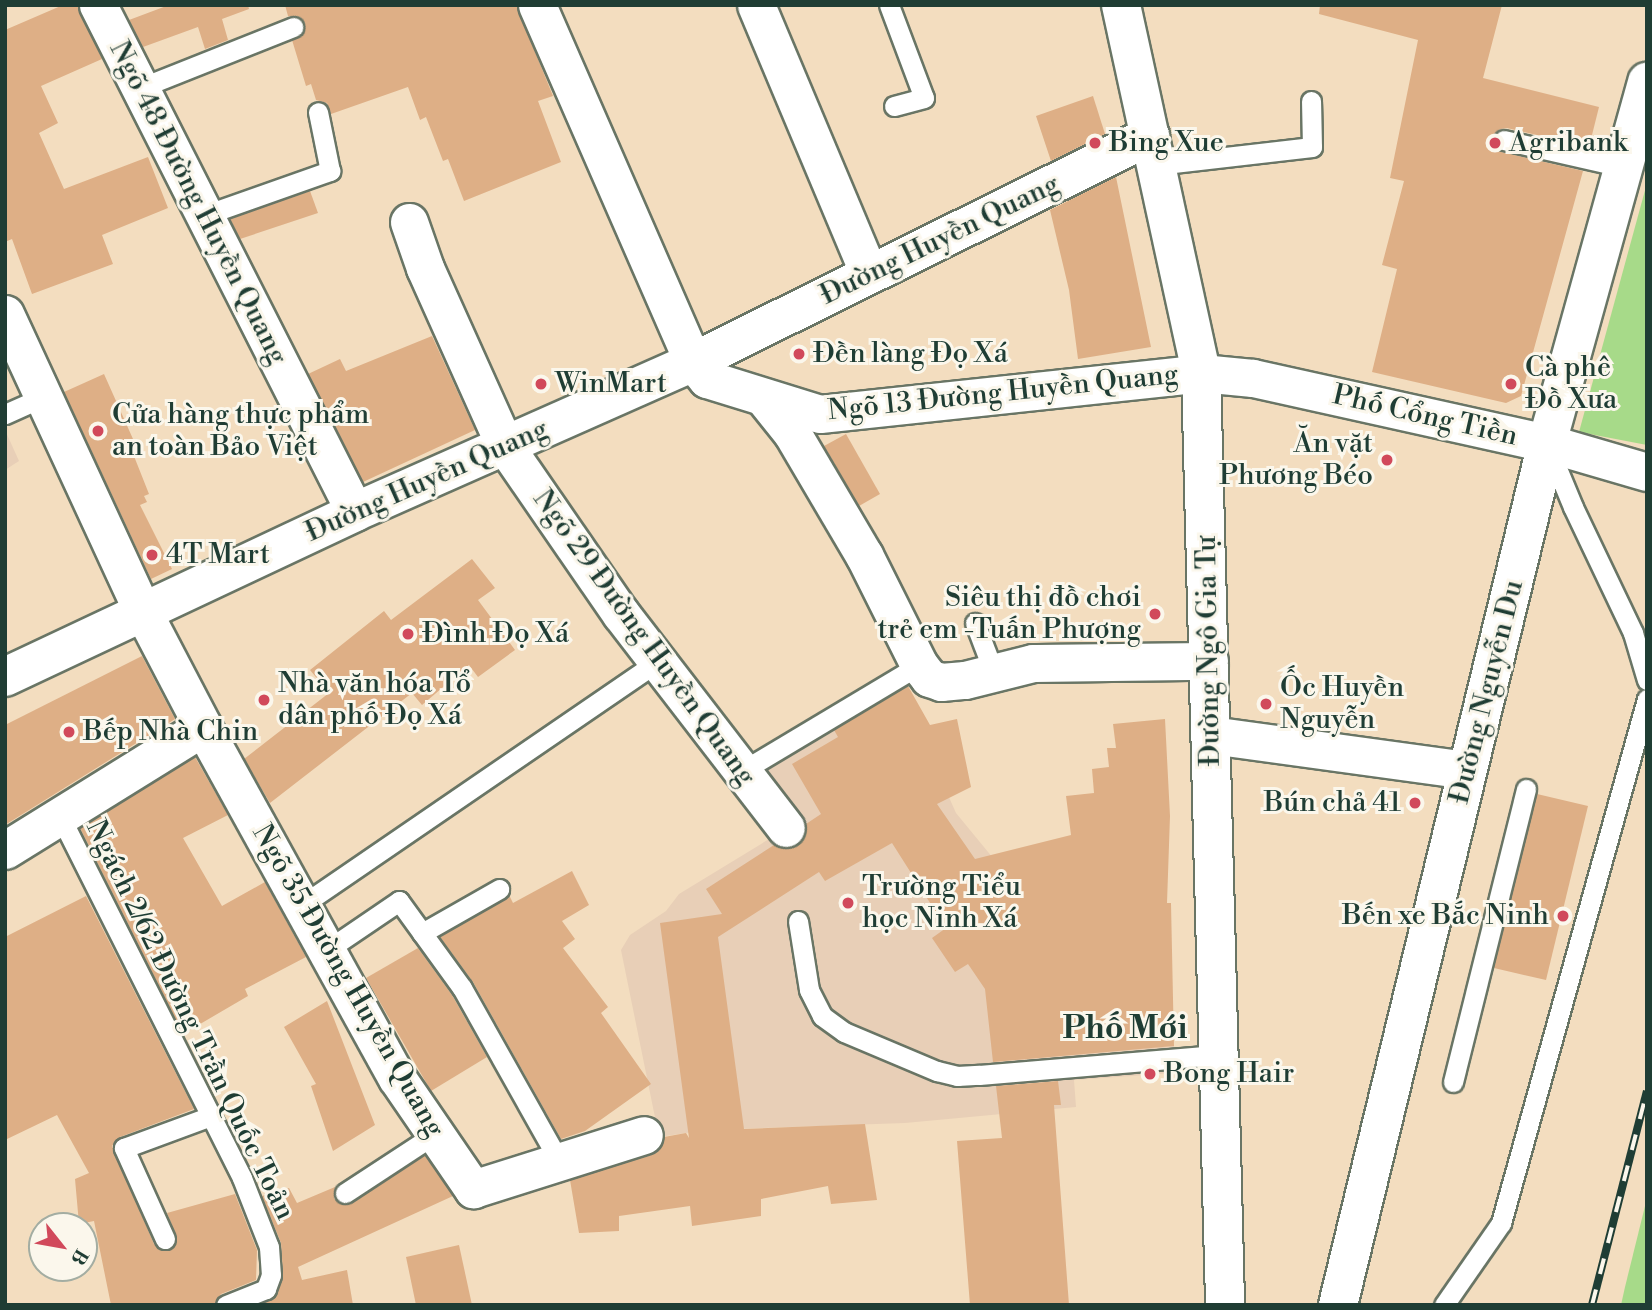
<!DOCTYPE html>
<html>
<head>
<meta charset="utf-8">
<style>
  body { margin:0 }
  #map { position:relative; width:1652px; height:1310px; overflow:hidden; background:#f3ddbf; font-family:"Libre Bodoni",serif }
  div>[style] { position:absolute }
  .built>* { inset:0; background:#e8cfb7 }
  .green>* { inset:0; background:#a7da89 }
  .building>* { inset:0; background:#deaf86 }
  .roads { filter:drop-shadow(2px 0 #697565) drop-shadow(-2px 0 #697565) drop-shadow(0 2px #697565) drop-shadow(0 -2px #697565) }
  .service>* { height:19px; margin:-9.5px; padding:0 9.5px; transform-origin:9.5px; border-radius:9.5px; background:#fff }
  .minor>* { height:37px; margin:-18.5px; padding:0 18.5px; transform-origin:18.5px; border-radius:18.5px; background:#fff }
  .tertiary>* { height:38px; margin:-19px; padding:0 19px; transform-origin:19px; border-radius:19px; background:#fff }
  .secondary>* { height:38px; margin:-19px; padding:0 19px; transform-origin:19px; border-radius:19px; background:#fff }
  .primary>* { height:38px; margin:-19px; padding:0 19px; transform-origin:19px; border-radius:19px; background:#fff }
  .rail>* { height:8px; margin-top:-4px; transform-origin:0; background:repeating-linear-gradient(90deg,#fbf7ec 0 16px,#1f3d34 0 32px); box-sizing:border-box; border-block:2px solid #1f3d34 }
  .dots>* { width:19px; height:19px; translate:-50% -50%; box-sizing:border-box; border:4px solid #fbf7ec; border-radius:50% }
  span { translate:-50% -50%; white-space:nowrap; text-align:center; line-height:1.15; -webkit-text-stroke:6px #fbf7ec; paint-order:stroke }
  .poi-label { font-size:28px; color:#1f3d34 }
  .left { translate:0 -50%; text-align:left }
  .right { translate:-100% -50%; text-align:right }
  .street-label { font-size:28px; color:#1f3d34 }
  .quarter-label { font-size:32px; color:#1f3d34; font-weight:700 }
  .frame { position:absolute; inset:0; border:7px solid #1f3d34; pointer-events:none }
  .north { position:absolute; left:28px; top:1212px; width:70px; height:70px; box-sizing:border-box; background:#fbf7ec; border:2px solid #a3ada2; border-radius:50%; rotate:121deg; font-size:19px; font-weight:700; line-height:28px; text-align:center; color:#1f3d34 }
  .north::after { content:''; display:block; margin:auto; width:24px; height:32px; background:#d1495b; clip-path:polygon(50% 0,100% 100%,50% 72%,0 100%) }
</style>
</head>
<body>
<div id="map">
  <div class="built">
    <div style="clip-path:polygon(5px 430px,19px 461px,5px 470px)"></div>
    <div style="clip-path:polygon(892px 669px,956px 813px,1002px 869px,1070px 1053px,1174px 1046px,1174px 1073px,1074px 1080px,1076px 1107px,905px 1123px,706px 1130px,659px 1137px,621px 950px,630px 935px,666px 911px,679px 894px,779px 833px,740px 777px)"></div>
  </div>
  <div class="green">
    <div style="clip-path:polygon(1647px 183px,1647px 445px,1579px 432px)"></div>
    <div style="clip-path:polygon(1647px 1198px,1647px 1305px,1621px 1305px,1625px 1287px)"></div>
  </div>
  <div class="building">
    <div style="clip-path:polygon(63px 5px,77px 5px,102px 59px,41px 86px,58px 123px,39px 133px,64px 189px,148px 157px,168px 208px,102px 235px,113px 264px,32px 294px,12px 239px,5px 242px,5px 30px)"></div>
    <div style="clip-path:polygon(169px 5px,248px 5px,249px 9px,222px 19px,228px 40px,205px 49px,198px 27px,143px 47px,129px 20px)"></div>
    <div style="clip-path:polygon(285px 5px,516px 5px,553px 96px,538px 101px,561px 162px,464px 201px,448px 159px,443px 161px,426px 117px,420px 120px,408px 87px,331px 114px,327px 103px,316px 100px,311px 84px,306px 86px,292px 40px,303px 34px,305px 23px,300px 17px,288px 16px)"></div>
    <div style="clip-path:polygon(1320px 5px,1502px 5px,1483px 78px,1599px 107px,1589px 147px,1507px 128px,1500px 129px,1492px 137px,1493px 144px,1501px 152px,1583px 171px,1521px 396px,1506px 403px,1372px 372px,1397px 269px,1382px 265px,1404px 181px,1390px 178px,1418px 40px,1319px 14px)"></div>
    <div style="clip-path:polygon(1093px 96px,1105px 134px,1051px 161px,1036px 116px)"></div>
    <div style="clip-path:polygon(1116px 177px,1151px 347px,1078px 359px,1069px 290px,1050px 210px)"></div>
    <div style="clip-path:polygon(310px 191px,318px 213px,240px 239px,230px 219px)"></div>
    <div style="clip-path:polygon(432px 336px,475px 430px,363px 482px,308px 374px,340px 359px,346px 371px)"></div>
    <div style="clip-path:polygon(104px 374px,133px 439px,128px 441px,149px 494px,144px 496px,147px 502px,140px 505px,172px 569px,151px 579px,64px 392px)"></div>
    <div style="clip-path:polygon(846px 434px,880px 494px,859px 506px,824px 446px)"></div>
    <div style="clip-path:polygon(472px 559px,495px 588px,478px 600px,515px 650px,478px 677px,469px 665px,422px 705px,412px 693px,270px 803px,244px 759px,329px 693px,310px 670px,384px 611px,391px 620px)"></div>
    <div style="clip-path:polygon(142px 656px,175px 719px,5px 825px,5px 725px)"></div>
    <div style="clip-path:polygon(908px 686px,930px 725px,957px 719px,971px 787px,937px 804px,975px 859px,1071px 835px,1066px 796px,1094px 793px,1092px 769px,1109px 767px,1107px 748px,1116px 748px,1113px 724px,1165px 719px,1170px 816px,1167px 903px,1171px 903px,1174px 1046px,993px 1062px,985px 989px,968px 964px,955px 972px,932px 938px,946px 928px,892px 843px,825px 881px,819px 872px,718px 937px,744px 1129px,865px 1124px,877px 1200px,831px 1204px,828px 1186px,761px 1199px,761px 1216px,692px 1226px,690px 1206px,619px 1216px,619px 1231px,579px 1233px,570px 1180px,651px 1155px,660px 1149px,664px 1137px,686px 1133px,689px 1138px,660px 923px,722px 914px,706px 889px,774px 845px,788px 849px,799px 844px,806px 835px,806px 824px,821px 814px,792px 764px,838px 737px,834px 730px)"></div>
    <div style="clip-path:polygon(195px 757px,228px 815px,183px 838px,222px 906px,265px 882px,306px 957px,245px 989px,248px 996px,183px 1034px,80px 828px)"></div>
    <div style="clip-path:polygon(1537px 794px,1588px 806px,1546px 980px,1494px 968px)"></div>
    <div style="clip-path:polygon(572px 871px,589px 905px,562px 921px,575px 939px,563px 948px,608px 1007px,601px 1013px,651px 1084px,585px 1131px,561px 1139px,473px 982px,440px 937px,509px 895px,513px 903px)"></div>
    <div style="clip-path:polygon(86px 896px,194px 1109px,120px 1137px,112px 1146px,154px 1244px,164px 1251px,175px 1246px,176px 1235px,167px 1213px,235px 1194px,257px 1250px,256px 1280px,221px 1294px,214px 1305px,111px 1305px,94px 1221px,79px 1224px,75px 1179px,89px 1173px,57px 1115px,5px 1140px,5px 937px)"></div>
    <div style="clip-path:polygon(418px 948px,452px 995px,487px 1057px,431px 1091px,366px 978px)"></div>
    <div style="clip-path:polygon(327px 1001px,375px 1125px,333px 1151px,311px 1086px,316px 1084px,284px 1027px)"></div>
    <div style="clip-path:polygon(1058px 1081px,1061px 1105px,1054px 1105px,1069px 1305px,970px 1305px,957px 1141px,1002px 1138px,996px 1086px)"></div>
    <div style="clip-path:polygon(425px 1155px,453px 1196px,298px 1267px,302px 1280px,347px 1270px,353px 1305px,260px 1305px,275px 1297px,283px 1274px,281px 1243px,262px 1196px,289px 1188px,297px 1203px,335px 1187px,334px 1199px,346px 1205px)"></div>
    <div style="clip-path:polygon(459px 1245px,472px 1305px,416px 1305px,406px 1257px)"></div>
  </div>
  <div class="roads">
    <div class="service">
      <div style="left:889px;top:5px;width:99px;rotate:69.4deg"></div>
      <div style="left:924px;top:98px;width:31px;rotate:165deg"></div>
      <div style="left:140px;top:88px;width:165px;rotate:-21.7deg"></div>
      <div style="left:1504px;top:140px;width:122px;rotate:12.8deg"></div>
      <div style="left:1156px;top:165px;width:157px;rotate:-6.6deg"></div>
      <div style="left:1312px;top:147px;width:46px;rotate:-91.2deg"></div>
      <div style="left:205px;top:215px;width:133px;rotate:-19.4deg"></div>
      <div style="left:330px;top:171px;width:60px;rotate:-101.5deg"></div>
      <div style="left:5px;top:414px;width:42px;rotate:-24.1deg"></div>
      <div style="left:1549px;top:449px;width:63px;rotate:67.5deg"></div>
      <div style="left:1573px;top:507px;width:140px;rotate:64.5deg"></div>
      <div style="left:1633px;top:633px;width:49px;rotate:73.4deg"></div>
      <div style="left:975px;top:623px;width:53px;rotate:69.2deg"></div>
      <div style="left:742px;top:771px;width:206px;rotate:-30.9deg"></div>
      <div style="left:60px;top:816px;width:405px;rotate:63.3deg"></div>
      <div style="left:242px;top:1178px;width:74px;rotate:68.6deg"></div>
      <div style="left:269px;top:1247px;width:28px;rotate:86deg"></div>
      <div style="left:271px;top:1275px;width:15px;rotate:110deg"></div>
      <div style="left:266px;top:1289px;width:43px;rotate:158.2deg"></div>
      <div style="left:302px;top:905px;width:430px;rotate:-34.4deg"></div>
      <div style="left:798px;top:921px;width:70px;rotate:80.9deg"></div>
      <div style="left:809px;top:990px;width:29px;rotate:63deg"></div>
      <div style="left:822px;top:1016px;width:27px;rotate:36deg"></div>
      <div style="left:844px;top:1032px;width:101px;rotate:22.8deg"></div>
      <div style="left:937px;top:1071px;width:21px;rotate:14deg"></div>
      <div style="left:957px;top:1076px;width:22px;rotate:-3deg"></div>
      <div style="left:979px;top:1075px;width:241px;rotate:-4.8deg"></div>
      <div style="left:422px;top:933px;width:89px;rotate:-29.7deg"></div>
      <div style="left:327px;top:950px;width:87px;rotate:-34.2deg"></div>
      <div style="left:399px;top:901px;width:107px;rotate:54.1deg"></div>
      <div style="left:462px;top:988px;width:198px;rotate:60.7deg"></div>
      <div style="left:1453px;top:1082px;width:302px;rotate:-76deg"></div>
      <div style="left:345px;top:1193px;width:108px;rotate:-33.2deg"></div>
      <div style="left:165px;top:1239px;width:100px;rotate:-114.3deg"></div>
      <div style="left:124px;top:1148px;width:93px;rotate:-20.2deg"></div>
      <div style="left:1444px;top:1305px;width:100px;rotate:-55.2deg"></div>
      <div style="left:1501px;top:1223px;width:544px;rotate:-74.43deg"></div>
    </div>
    <div class="minor">
      <div style="left:98px;top:5px;width:568px;rotate:63.12deg"></div>
      <div style="left:537px;top:5px;width:390px;rotate:66.4deg"></div>
      <div style="left:693px;top:362px;width:22px;rotate:51deg"></div>
      <div style="left:707px;top:379px;width:118px;rotate:17.2deg"></div>
      <div style="left:820px;top:414px;width:383px;rotate:-6.1deg"></div>
      <div style="left:1201px;top:373px;width:52px;rotate:5.5deg"></div>
      <div style="left:1253px;top:378px;width:301px;rotate:12.5deg"></div>
      <div style="left:1547px;top:443px;width:104px;rotate:16.2deg"></div>
      <div style="left:756px;top:5px;width:292px;rotate:67.2deg"></div>
      <div style="left:409px;top:222px;width:49px;rotate:70.8deg"></div>
      <div style="left:425px;top:268px;width:195px;rotate:65.8deg"></div>
      <div style="left:505px;top:446px;width:204px;rotate:55.4deg"></div>
      <div style="left:621px;top:614px;width:270px;rotate:52.4deg"></div>
      <div style="left:5px;top:314px;width:328px;rotate:65.2deg"></div>
      <div style="left:143px;top:612px;width:130px;rotate:62.4deg"></div>
      <div style="left:203px;top:727px;width:401px;rotate:61.1deg"></div>
      <div style="left:397px;top:1078px;width:135px;rotate:55.6deg"></div>
      <div style="left:473px;top:1189px;width:179px;rotate:-17.5deg"></div>
      <div style="left:763px;top:397px;width:46px;rotate:51.1deg"></div>
      <div style="left:792px;top:433px;width:142px;rotate:59.5deg"></div>
      <div style="left:864px;top:555px;width:123px;rotate:63.4deg"></div>
      <div style="left:919px;top:665px;width:16px;rotate:52deg"></div>
      <div style="left:929px;top:678px;width:13px;rotate:18deg"></div>
      <div style="left:941px;top:682px;width:24px;rotate:-5deg"></div>
      <div style="left:965px;top:680px;width:70px;rotate:-14deg"></div>
      <div style="left:1033px;top:663px;width:176px;rotate:-0.7deg"></div>
      <div style="left:1211px;top:735px;width:258px;rotate:7.8deg"></div>
      <div style="left:5px;top:850px;width:233px;rotate:-31.8deg"></div>
    </div>
    <div class="tertiary">
      <div style="left:5px;top:677px;width:387px;rotate:-25.2deg"></div>
      <div style="left:355px;top:512px;width:370px;rotate:-23.9deg"></div>
      <div style="left:693px;top:362px;width:510px;rotate:-26.31deg"></div>
    </div>
    <div class="secondary">
      <div style="left:1338px;top:1305px;width:887px;rotate:-76.37deg"></div>
      <div style="left:1547px;top:443px;width:375px;rotate:-74.5deg"></div>
    </div>
    <div class="primary">
      <div style="left:1121px;top:5px;width:377px;rotate:77.7deg"></div>
      <div style="left:1201px;top:373px;width:932px;rotate:88.52deg"></div>
    </div>
  </div>
  <div class="rail">
    <div style="left:1592px;top:1305px;width:221px;rotate:-75.6deg"></div>
  </div>
  <div class="dots">
    <div style="left:1095px;top:143px;background:#d1495b"></div>
    <div style="left:1495px;top:143px;background:#d1495b"></div>
    <div style="left:799px;top:354px;background:#d1495b"></div>
    <div style="left:541px;top:384px;background:#d1495b"></div>
    <div style="left:1511px;top:384px;background:#d1495b"></div>
    <div style="left:98px;top:431px;background:#d1495b"></div>
    <div style="left:1387px;top:460px;background:#d1495b"></div>
    <div style="left:152px;top:555px;background:#d1495b"></div>
    <div style="left:1155px;top:614px;background:#d1495b"></div>
    <div style="left:408px;top:634px;background:#d1495b"></div>
    <div style="left:264px;top:700px;background:#d1495b"></div>
    <div style="left:1266px;top:704px;background:#d1495b"></div>
    <div style="left:69px;top:732px;background:#d1495b"></div>
    <div style="left:1415px;top:803px;background:#d1495b"></div>
    <div style="left:848px;top:903px;background:#d1495b"></div>
    <div style="left:1563px;top:916px;background:#d1495b"></div>
    <div style="left:1150px;top:1074px;background:#d1495b"></div>
  </div>
  <div class="poi-label">
    <span class="left" style="left:1109px;top:143px">Bing Xue</span>
    <span class="left" style="left:1509px;top:143px">Agribank</span>
    <span class="left" style="left:813px;top:354px">Đền làng Đọ Xá</span>
    <span class="left" style="left:1525px;top:384px">Cà phê<br>Đồ Xưa</span>
    <span class="left" style="left:555px;top:384px">WinMart</span>
    <span class="left" style="left:112px;top:431px">Cửa hàng thực phẩm<br>an toàn Bảo Việt</span>
    <span class="right" style="left:1373px;top:460px">Ăn vặt<br>Phương Béo</span>
    <span class="left" style="left:166px;top:555px">4T Mart</span>
    <span class="right" style="left:1141px;top:614px">Siêu thị đồ chơi<br>trẻ em -Tuấn Phượng</span>
    <span class="left" style="left:422px;top:634px">Đình Đọ Xá</span>
    <span class="left" style="left:278px;top:700px">Nhà văn hóa Tổ<br>dân phố Đọ Xá</span>
    <span class="left" style="left:1280px;top:704px">Ốc Huyền<br>Nguyễn</span>
    <span class="left" style="left:83px;top:732px">Bếp Nhà Chin</span>
    <span class="right" style="left:1401px;top:803px">Bún chả 41</span>
    <span class="left" style="left:862px;top:903px">Trường Tiểu<br>học Ninh Xá</span>
    <span class="right" style="left:1549px;top:916px">Bến xe Bắc Ninh</span>
    <span class="left" style="left:1164px;top:1074px">Bong Hair</span>
  </div>
  <div class="street-label">
    <span style="left:198px;top:203px;rotate:63deg">Ngõ 48 Đường Huyền Quang</span>
    <span style="left:940px;top:240px;rotate:-26deg">Đường Huyền Quang</span>
    <span style="left:1003px;top:393px;rotate:-6deg">Ngõ 13 Đường Huyền Quang</span>
    <span style="left:1425px;top:416px;rotate:13deg">Phố Cổng Tiền</span>
    <span style="left:427px;top:481px;rotate:-24deg">Đường Huyền Quang</span>
    <span style="left:644px;top:638px;rotate:54deg">Ngõ 29 Đường Huyền Quang</span>
    <span style="left:1209px;top:651px;rotate:-91deg">Đường Ngô Gia Tự</span>
    <span style="left:1487px;top:692px;rotate:-76deg">Đường Nguyễn Du</span>
    <span style="left:348px;top:981px;rotate:60deg">Ngõ 35 Đường Huyền Quang</span>
    <span style="left:190px;top:1020px;rotate:64deg">Ngách 2/62 Đường Trần Quốc Toản</span>
  </div>
  <div class="quarter-label">
    <span style="left:1125px;top:1028px">Phố Mới</span>
  </div>
  <div class="frame"></div>
  <div class="north">B</div>
</div>
</body>
</html>
